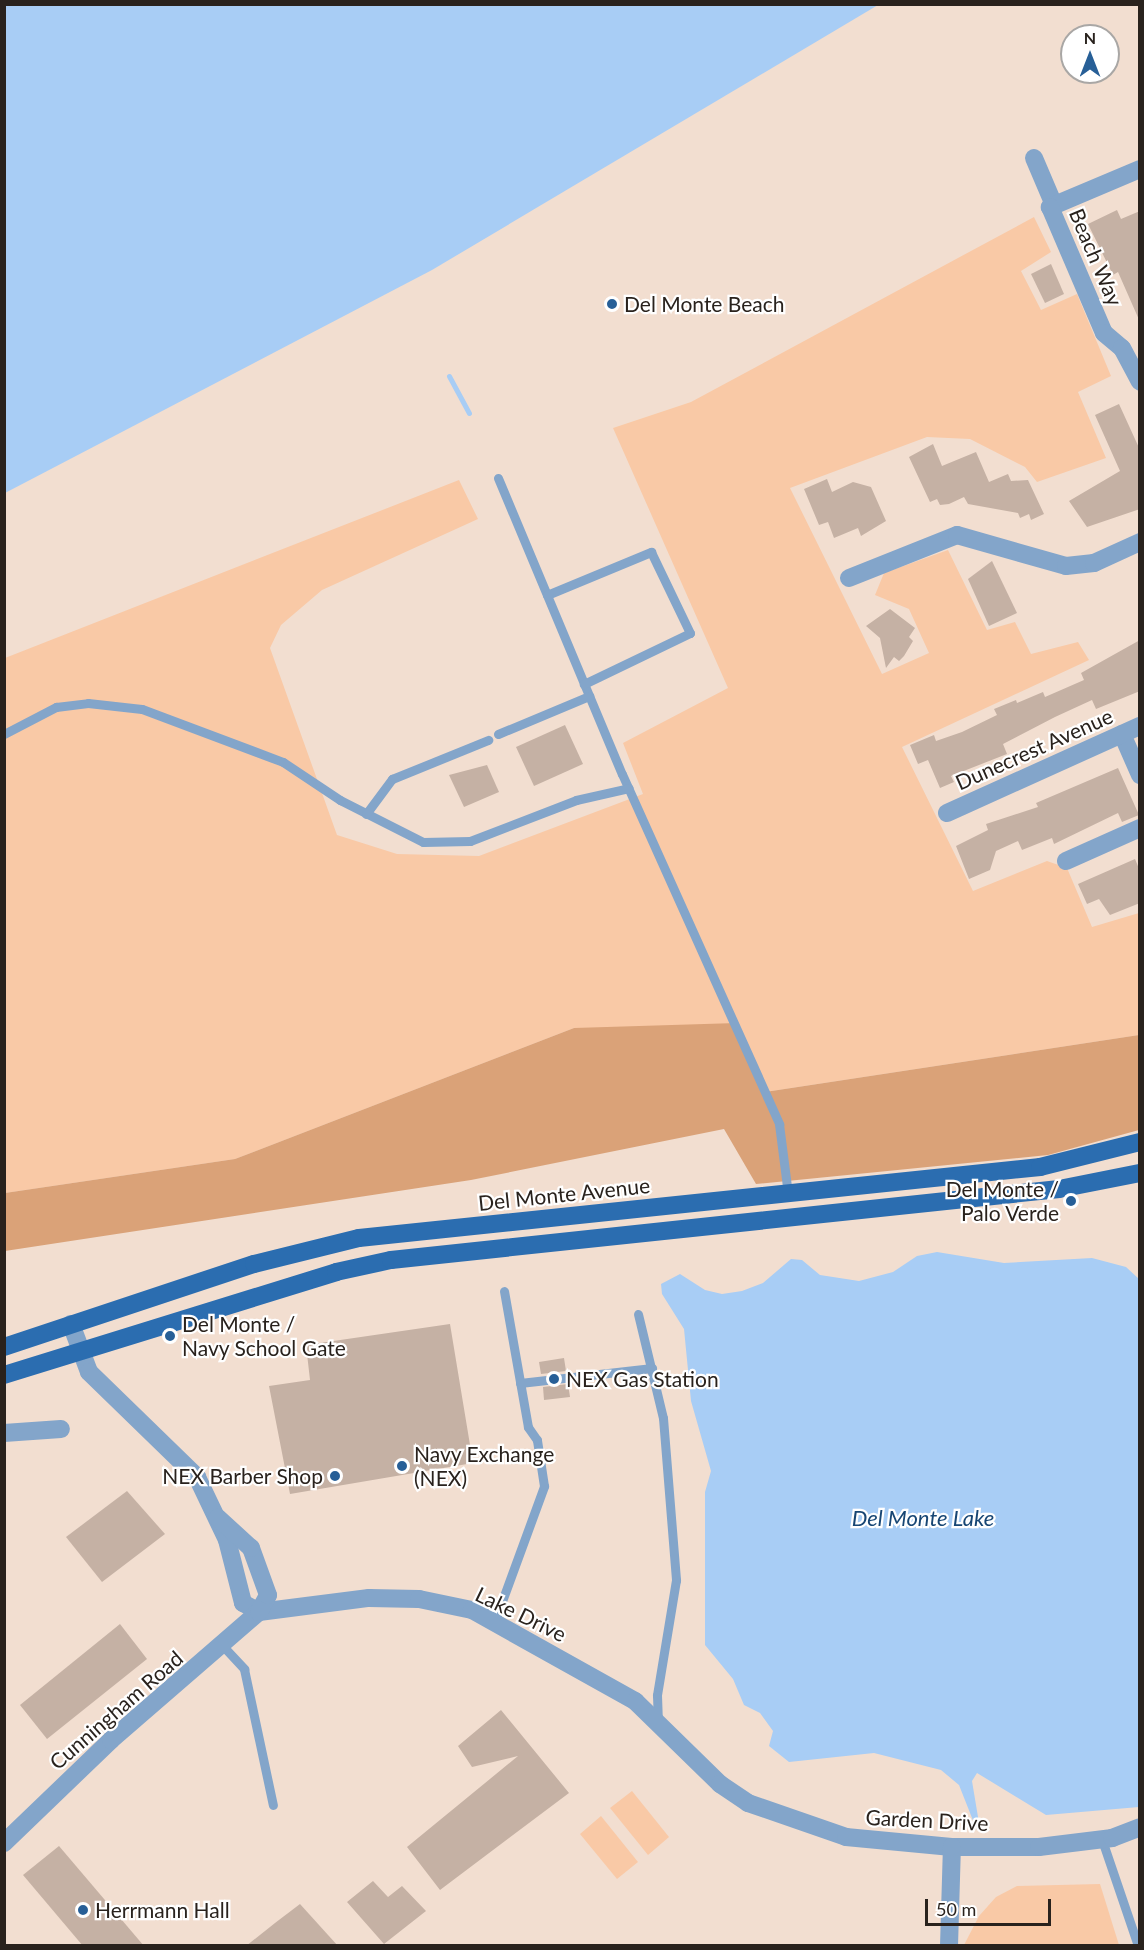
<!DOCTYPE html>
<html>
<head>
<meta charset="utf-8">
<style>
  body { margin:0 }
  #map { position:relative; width:1144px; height:1950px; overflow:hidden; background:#f2ded0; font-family:Lato,sans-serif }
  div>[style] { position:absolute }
  .green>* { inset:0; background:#f9c9a6 }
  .forest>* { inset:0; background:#daa278 }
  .water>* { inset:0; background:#a8cdf5 }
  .stream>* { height:5px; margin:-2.5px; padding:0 2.5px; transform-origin:2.5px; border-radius:2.5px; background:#a8cdf5 }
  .building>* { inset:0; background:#c5b1a4 }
  .service>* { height:9px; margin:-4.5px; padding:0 4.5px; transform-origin:4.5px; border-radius:4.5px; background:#83a5ca }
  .minor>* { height:18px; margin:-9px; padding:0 9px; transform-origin:9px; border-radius:9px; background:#83a5ca }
  .primary>* { height:18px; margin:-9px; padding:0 9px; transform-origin:9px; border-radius:9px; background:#2b6db0 }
  .dots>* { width:16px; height:16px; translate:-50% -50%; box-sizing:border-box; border:3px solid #fff; border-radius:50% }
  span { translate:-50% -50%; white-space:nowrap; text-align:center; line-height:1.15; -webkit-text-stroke:4.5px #fff; paint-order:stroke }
  .street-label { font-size:21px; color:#29221d }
  .poi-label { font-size:21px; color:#29221d }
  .left { translate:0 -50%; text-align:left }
  .right { translate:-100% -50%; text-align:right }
  .water-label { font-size:22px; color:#174674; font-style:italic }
  .frame { position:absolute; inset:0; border:6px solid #29221d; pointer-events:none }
  .north { position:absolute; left:1060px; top:24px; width:60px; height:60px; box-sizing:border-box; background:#fff; border:2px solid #a9a7a5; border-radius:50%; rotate:0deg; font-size:16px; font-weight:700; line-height:24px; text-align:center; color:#29221d }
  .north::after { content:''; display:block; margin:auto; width:21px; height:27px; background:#275f97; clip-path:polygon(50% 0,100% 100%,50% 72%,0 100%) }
  .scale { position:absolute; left:925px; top:1899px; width:126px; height:27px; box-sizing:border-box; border:3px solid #29221d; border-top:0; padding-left:8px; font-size:18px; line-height:21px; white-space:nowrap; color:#29221d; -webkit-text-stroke:4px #fff; paint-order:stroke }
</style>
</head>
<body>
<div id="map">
  <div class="green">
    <div style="clip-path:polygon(1034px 217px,1051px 252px,1021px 271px,1041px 310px,1077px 294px,1111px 376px,1078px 392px,1106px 458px,1037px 482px,1025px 467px,970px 439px,927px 437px,790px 488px,882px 674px,929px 653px,909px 609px,875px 595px,884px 573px,948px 550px,987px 630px,1015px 622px,1031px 654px,1078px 642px,1089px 660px,902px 747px,973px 891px,1047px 861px,1067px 868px,1092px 927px,1139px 913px,1139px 1035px,765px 1092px,574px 1028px,235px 1159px,5px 1193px,5px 658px,459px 480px,478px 519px,322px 590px,281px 625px,270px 648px,337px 835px,397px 854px,479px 856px,643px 794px,623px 743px,728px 688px,613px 428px,691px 402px)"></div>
    <div style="clip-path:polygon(632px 1791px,669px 1837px,648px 1855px,610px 1808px)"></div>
    <div style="clip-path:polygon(601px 1816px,638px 1862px,617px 1879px,580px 1834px)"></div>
    <div style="clip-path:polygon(1100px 1884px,1119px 1945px,964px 1945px,979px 1916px,996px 1897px,1017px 1886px)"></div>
  </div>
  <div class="forest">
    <div style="clip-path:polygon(737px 1023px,765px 1092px,1139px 1035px,1139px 1130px,1048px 1155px,756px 1184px,724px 1129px,471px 1180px,5px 1251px,5px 1193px,235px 1159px,574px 1028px)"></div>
  </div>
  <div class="water">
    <div style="clip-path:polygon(5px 4px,878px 4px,878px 5px,432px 270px,5px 493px)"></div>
    <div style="clip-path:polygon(937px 1252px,1004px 1263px,1092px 1258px,1126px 1267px,1139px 1279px,1139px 1807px,1046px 1815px,977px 1773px,972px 1781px,979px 1823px,974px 1823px,959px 1785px,941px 1770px,874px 1753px,789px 1762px,769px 1746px,773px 1731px,760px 1713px,744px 1705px,733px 1679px,705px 1645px,705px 1492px,711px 1471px,691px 1401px,684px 1329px,662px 1294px,661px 1284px,680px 1274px,705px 1290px,722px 1294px,742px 1291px,763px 1283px,791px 1259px,802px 1260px,820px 1275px,859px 1281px,893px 1272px,917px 1256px)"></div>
  </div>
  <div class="stream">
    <div style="left:449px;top:376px;width:42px;rotate:61.6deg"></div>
  </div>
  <div class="building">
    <div style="clip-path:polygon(1117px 210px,1121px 219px,1140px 211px,1140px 322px,1118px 272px,1113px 275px,1088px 224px)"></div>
    <div style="clip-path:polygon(1051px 264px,1064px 294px,1045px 303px,1031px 274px)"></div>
    <div style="clip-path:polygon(1119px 404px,1140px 450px,1140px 509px,1087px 527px,1069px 501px,1120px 471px,1095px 415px)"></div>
    <div style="clip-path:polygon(933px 444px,942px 466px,976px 452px,989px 482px,1008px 474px,1011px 481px,1028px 480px,1044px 514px,1031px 520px,1029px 514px,1020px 518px,1018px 513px,968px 504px,964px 497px,949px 504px,940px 505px,937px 499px,930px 502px,909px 457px)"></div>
    <div style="clip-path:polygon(827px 479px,832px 492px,853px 482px,871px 487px,886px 521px,861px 536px,858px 528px,834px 538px,828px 522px,819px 525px,804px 489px)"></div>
    <div style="clip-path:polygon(992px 561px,1017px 613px,989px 626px,968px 579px)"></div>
    <div style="clip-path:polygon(890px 609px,915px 628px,909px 637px,913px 641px,904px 656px,899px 661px,894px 657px,886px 668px,880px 638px,866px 626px)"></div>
    <div style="clip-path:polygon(1140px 640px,1140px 691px,1096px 709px,1092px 700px,1055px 717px,1003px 744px,1007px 754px,951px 776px,954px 782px,940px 788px,928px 760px,918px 764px,910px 745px,934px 735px,936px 741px,962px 732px,997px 715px,994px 709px,1016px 700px,1017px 703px,1043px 692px,1045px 697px,1084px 680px,1081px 673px)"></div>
    <div style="clip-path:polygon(565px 725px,583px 764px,534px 786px,516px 747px)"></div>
    <div style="clip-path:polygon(487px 765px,499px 792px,464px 807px,449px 775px)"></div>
    <div style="clip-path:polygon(1118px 768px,1139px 815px,1122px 822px,1118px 813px,1054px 844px,1052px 838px,1022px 850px,1018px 841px,996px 851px,990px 870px,969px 879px,956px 846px,988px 830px,986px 824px,1038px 807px,1036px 803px)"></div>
    <div style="clip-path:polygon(1135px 859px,1140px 871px,1140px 903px,1110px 915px,1099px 899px,1087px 904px,1078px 884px)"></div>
    <div style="clip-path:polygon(450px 1324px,473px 1463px,290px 1494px,269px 1386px,310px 1380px,306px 1345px)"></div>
    <div style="clip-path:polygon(564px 1358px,566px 1371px,541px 1374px,539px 1362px)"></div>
    <div style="clip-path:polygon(568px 1384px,570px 1397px,544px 1400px,543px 1387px)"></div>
    <div style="clip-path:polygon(127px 1491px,165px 1534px,102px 1582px,66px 1537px)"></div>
    <div style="clip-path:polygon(120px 1624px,147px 1659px,47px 1739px,20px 1705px)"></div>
    <div style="clip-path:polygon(501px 1710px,569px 1793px,440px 1890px,407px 1847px,518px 1756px,472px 1767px,458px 1746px)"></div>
    <div style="clip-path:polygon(59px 1846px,144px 1946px,83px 1946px,23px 1875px)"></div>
    <div style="clip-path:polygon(373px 1881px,388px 1897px,402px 1886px,426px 1911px,384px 1944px,347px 1902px)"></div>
    <div style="clip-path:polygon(300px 1904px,338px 1946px,246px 1946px,275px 1923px)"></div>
  </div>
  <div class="service">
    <div style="left:498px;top:478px;width:321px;rotate:67.3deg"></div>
    <div style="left:622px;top:774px;width:384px;rotate:65.8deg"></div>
    <div style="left:779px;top:1124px;width:71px;rotate:82.7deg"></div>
    <div style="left:547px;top:595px;width:113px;rotate:-22.5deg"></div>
    <div style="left:651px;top:552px;width:90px;rotate:64.3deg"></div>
    <div style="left:690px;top:633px;width:118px;rotate:154.3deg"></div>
    <div style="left:4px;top:734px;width:59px;rotate:-27.4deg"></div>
    <div style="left:56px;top:707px;width:32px;rotate:-7deg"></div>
    <div style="left:88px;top:703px;width:54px;rotate:6.3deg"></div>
    <div style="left:142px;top:709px;width:151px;rotate:20.6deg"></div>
    <div style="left:283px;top:762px;width:69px;rotate:33.7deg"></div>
    <div style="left:340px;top:800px;width:93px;rotate:26.8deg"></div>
    <div style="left:423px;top:842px;width:47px;rotate:-1.2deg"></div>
    <div style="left:470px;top:841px;width:114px;rotate:-21.1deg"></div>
    <div style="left:576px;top:800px;width:54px;rotate:-12.8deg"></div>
    <div style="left:498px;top:734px;width:99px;rotate:-22.7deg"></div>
    <div style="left:366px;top:814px;width:44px;rotate:-53.4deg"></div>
    <div style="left:392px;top:779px;width:104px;rotate:-22.1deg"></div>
    <div style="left:638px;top:1314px;width:107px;rotate:76.5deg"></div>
    <div style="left:663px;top:1418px;width:163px;rotate:85.4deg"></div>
    <div style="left:676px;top:1580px;width:117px;rotate:99.4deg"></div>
    <div style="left:657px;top:1695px;width:25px;rotate:88deg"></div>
    <div style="left:520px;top:1383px;width:133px;rotate:-6.5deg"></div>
    <div style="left:494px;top:1623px;width:146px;rotate:-69.9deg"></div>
    <div style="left:544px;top:1486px;width:47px;rotate:-98.7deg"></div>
    <div style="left:537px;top:1440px;width:16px;rotate:-125deg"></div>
    <div style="left:528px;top:1427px;width:138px;rotate:-100deg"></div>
    <div style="left:222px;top:1645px;width:33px;rotate:47deg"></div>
    <div style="left:244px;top:1669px;width:139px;rotate:78deg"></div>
    <div style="left:1102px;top:1840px;width:112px;rotate:71.2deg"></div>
  </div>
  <div class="minor">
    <div style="left:1034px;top:158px;width:51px;rotate:66.9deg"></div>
    <div style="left:1140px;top:169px;width:98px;rotate:157.1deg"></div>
    <div style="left:1050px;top:207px;width:137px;rotate:66.8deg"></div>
    <div style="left:1104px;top:333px;width:23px;rotate:40deg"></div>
    <div style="left:1122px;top:348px;width:38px;rotate:62deg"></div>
    <div style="left:849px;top:578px;width:116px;rotate:-21.7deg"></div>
    <div style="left:957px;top:535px;width:113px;rotate:15.9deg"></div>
    <div style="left:1066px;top:566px;width:28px;rotate:-6deg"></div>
    <div style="left:1094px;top:563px;width:51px;rotate:-24.5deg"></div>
    <div style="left:1122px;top:734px;width:45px;rotate:66.3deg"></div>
    <div style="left:947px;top:813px;width:212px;rotate:-24.3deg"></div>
    <div style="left:1066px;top:861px;width:81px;rotate:-24deg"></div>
    <div style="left:71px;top:1324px;width:51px;rotate:69.4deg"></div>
    <div style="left:89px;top:1372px;width:151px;rotate:44.2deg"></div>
    <div style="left:197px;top:1477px;width:70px;rotate:64.5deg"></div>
    <div style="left:227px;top:1540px;width:65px;rotate:75.7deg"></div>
    <div style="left:243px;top:1603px;width:18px;rotate:29deg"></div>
    <div style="left:4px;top:1433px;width:57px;rotate:-4deg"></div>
    <div style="left:259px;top:1612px;width:111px;rotate:-7.3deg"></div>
    <div style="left:369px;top:1598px;width:50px;rotate:1.1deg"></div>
    <div style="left:419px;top:1599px;width:54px;rotate:11.7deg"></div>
    <div style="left:472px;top:1610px;width:187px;rotate:29.2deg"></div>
    <div style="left:635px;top:1701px;width:119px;rotate:44.3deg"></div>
    <div style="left:720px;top:1784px;width:34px;rotate:34deg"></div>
    <div style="left:748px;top:1803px;width:104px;rotate:19.1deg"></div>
    <div style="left:846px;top:1837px;width:106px;rotate:5.4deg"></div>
    <div style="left:952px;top:1847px;width:87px"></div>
    <div style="left:1039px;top:1847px;width:74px;rotate:-7deg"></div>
    <div style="left:1112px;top:1838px;width:30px;rotate:-21deg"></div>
    <div style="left:4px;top:1843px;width:149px;rotate:-43.9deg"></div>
    <div style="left:111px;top:1740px;width:196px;rotate:-40.9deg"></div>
    <div style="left:259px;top:1612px;width:19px;rotate:-62deg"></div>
    <div style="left:268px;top:1595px;width:50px;rotate:-109.9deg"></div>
    <div style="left:251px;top:1548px;width:45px;rotate:-137.7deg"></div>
    <div style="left:949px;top:1946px;width:99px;rotate:-88.3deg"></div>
  </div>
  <div class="primary">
    <div style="left:4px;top:1347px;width:263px;rotate:-18.4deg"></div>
    <div style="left:254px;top:1264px;width:108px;rotate:-13.9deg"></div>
    <div style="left:359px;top:1238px;width:685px;rotate:-5.95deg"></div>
    <div style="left:1040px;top:1167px;width:103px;rotate:-14deg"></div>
    <div style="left:4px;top:1375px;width:348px;rotate:-17.2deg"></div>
    <div style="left:336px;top:1272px;width:56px;rotate:-12.3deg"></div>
    <div style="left:391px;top:1260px;width:672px;rotate:-6.07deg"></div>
    <div style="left:1059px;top:1189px;width:83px;rotate:-11.2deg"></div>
  </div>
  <div class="dots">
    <div style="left:612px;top:304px;background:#275f97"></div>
    <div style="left:1071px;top:1201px;background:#275f97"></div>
    <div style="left:170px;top:1336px;background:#275f97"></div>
    <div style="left:554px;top:1379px;background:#275f97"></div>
    <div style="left:402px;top:1466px;background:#275f97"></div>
    <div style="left:335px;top:1476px;background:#275f97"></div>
    <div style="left:83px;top:1910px;background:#275f97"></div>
  </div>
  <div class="street-label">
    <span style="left:1096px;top:257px;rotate:67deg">Beach Way</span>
    <span style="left:1034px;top:749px;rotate:-24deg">Dunecrest Avenue</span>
    <span style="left:564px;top:1194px;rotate:-6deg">Del Monte Avenue</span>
    <span style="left:521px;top:1614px;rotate:26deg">Lake Drive</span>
    <span style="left:116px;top:1710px;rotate:-41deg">Cunningham Road</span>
    <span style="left:927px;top:1820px;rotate:3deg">Garden Drive</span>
  </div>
  <div class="poi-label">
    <span class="left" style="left:624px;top:304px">Del Monte Beach</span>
    <span class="right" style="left:1059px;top:1201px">Del Monte /<br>Palo Verde</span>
    <span class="left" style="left:182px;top:1336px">Del Monte /<br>Navy School Gate</span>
    <span class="left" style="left:566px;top:1379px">NEX Gas Station</span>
    <span class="left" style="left:414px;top:1466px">Navy Exchange<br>(NEX)</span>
    <span class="right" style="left:323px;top:1476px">NEX Barber Shop</span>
    <span class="left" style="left:95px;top:1910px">Herrmann Hall</span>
  </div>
  <div class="water-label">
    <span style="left:923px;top:1518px">Del Monte Lake</span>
  </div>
  <div class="frame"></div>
  <div class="north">N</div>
  <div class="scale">50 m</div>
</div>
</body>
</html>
